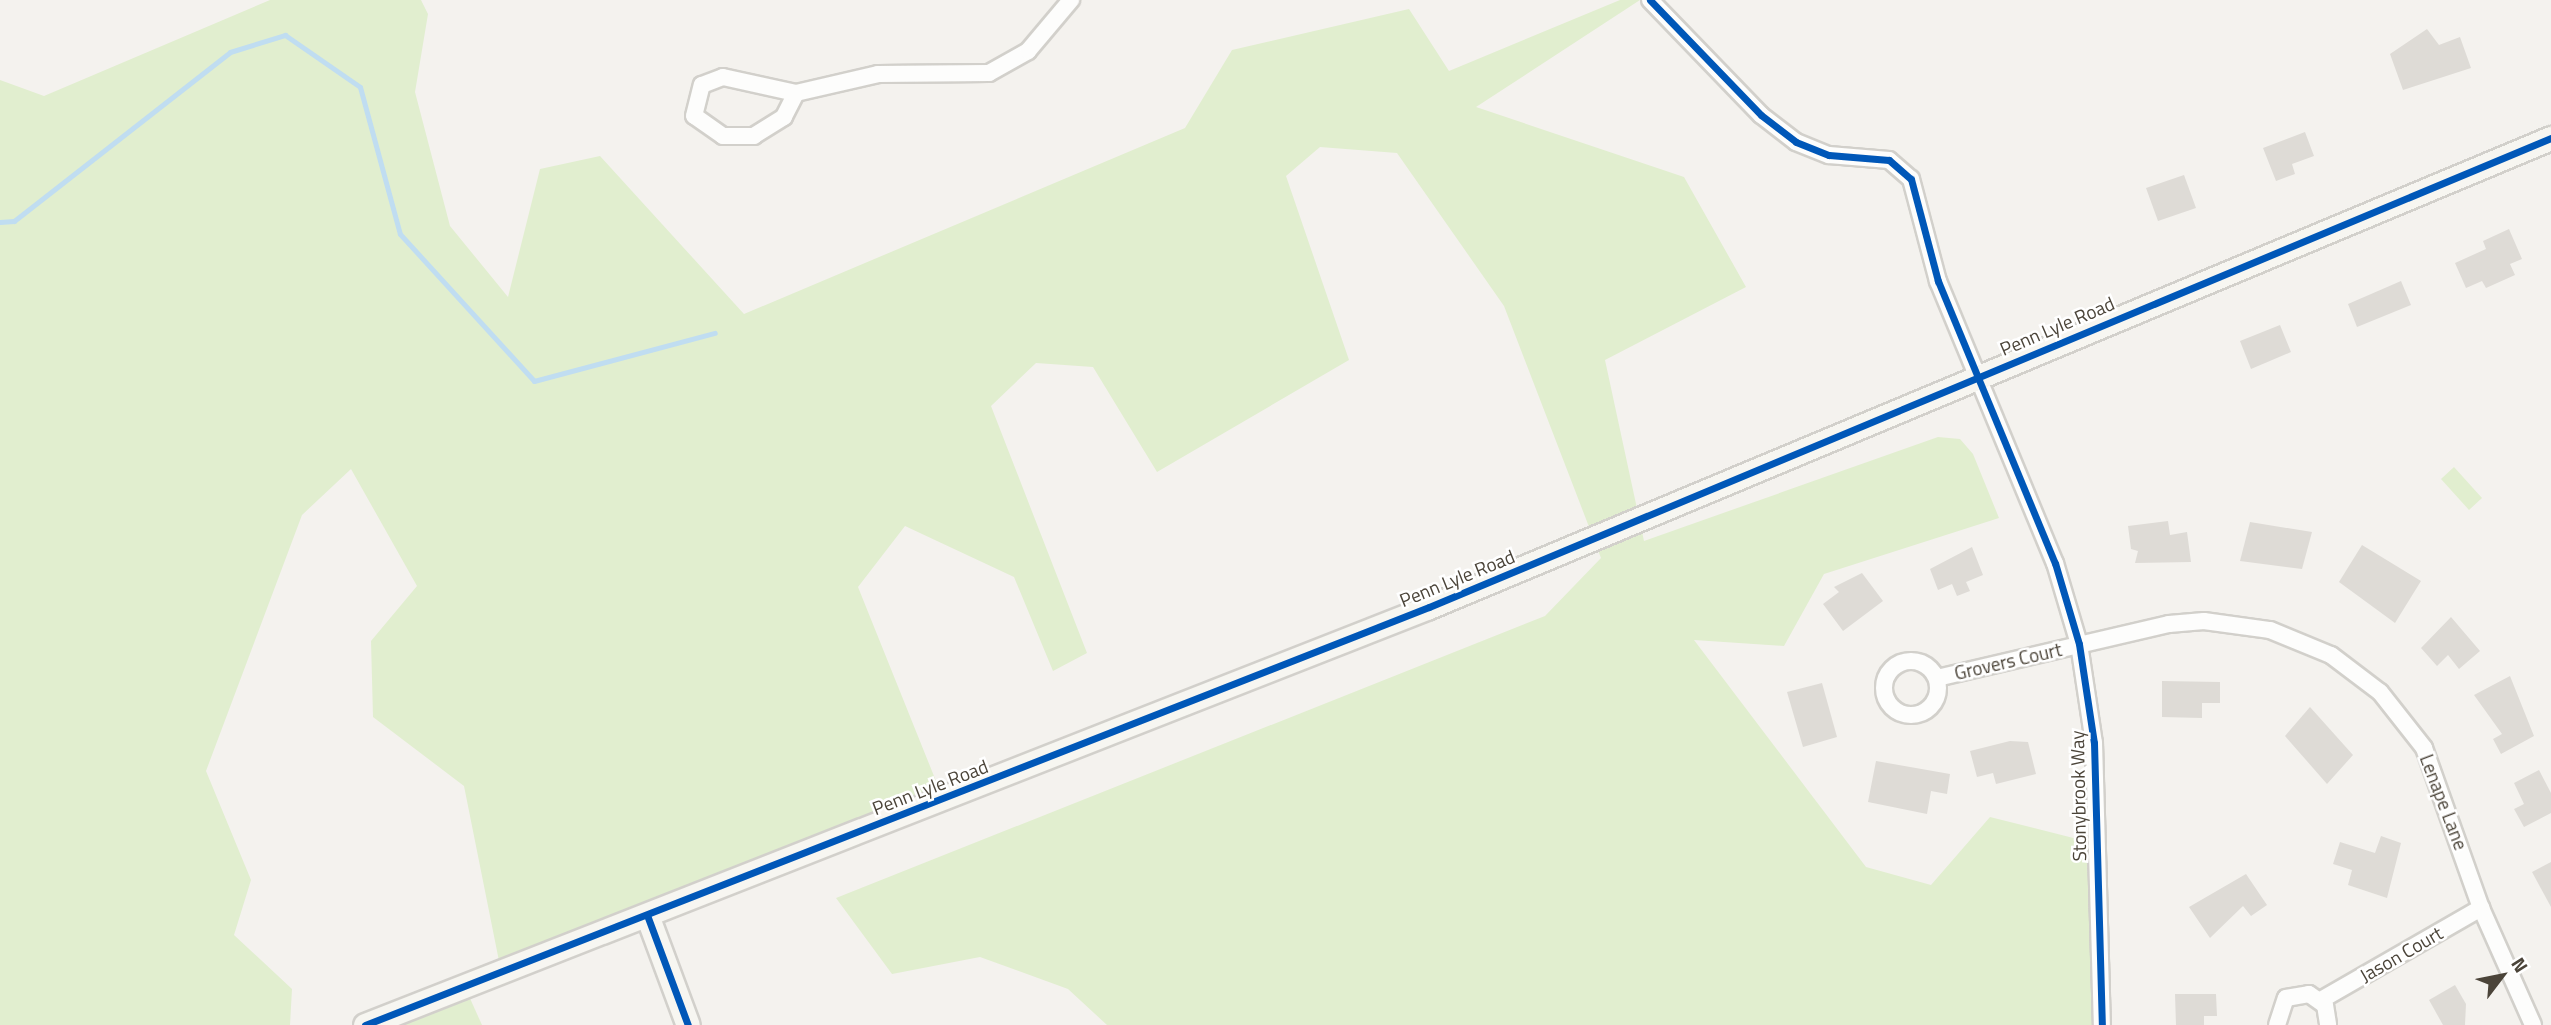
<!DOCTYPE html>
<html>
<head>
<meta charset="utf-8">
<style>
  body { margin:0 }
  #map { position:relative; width:2551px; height:1025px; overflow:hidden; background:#f4f2ee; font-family:"Titillium Web",sans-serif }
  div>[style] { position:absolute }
  .green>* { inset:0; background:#e1eecf }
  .stream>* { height:5px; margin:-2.5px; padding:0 2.5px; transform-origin:2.5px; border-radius:2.5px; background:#c0ddf1 }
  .building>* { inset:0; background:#dedbd6 }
  .roads { filter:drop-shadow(2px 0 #d2d0cb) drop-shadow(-2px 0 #d2d0cb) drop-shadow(0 2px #d2d0cb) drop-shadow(0 -2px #d2d0cb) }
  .street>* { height:16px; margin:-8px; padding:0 8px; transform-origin:8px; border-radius:8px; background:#fdfdfc }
  .street>.ring { margin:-8px; padding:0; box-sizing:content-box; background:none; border:16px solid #fdfdfc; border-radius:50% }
  .secondary>* { height:23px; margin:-11.5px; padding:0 11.5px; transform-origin:11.5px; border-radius:11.5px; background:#f7f6f1 }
  .cycleway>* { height:7px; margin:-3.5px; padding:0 3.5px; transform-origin:3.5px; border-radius:3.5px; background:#0057b8 }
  span { translate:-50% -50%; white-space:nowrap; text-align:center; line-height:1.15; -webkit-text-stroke:5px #fff; paint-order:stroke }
  .street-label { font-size:19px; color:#4b4439 }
  .north { position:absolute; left:2467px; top:941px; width:70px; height:70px; -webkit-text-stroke:5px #fff; paint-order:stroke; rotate:58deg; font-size:19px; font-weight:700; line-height:28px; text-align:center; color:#4b4439 }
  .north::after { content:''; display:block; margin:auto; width:24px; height:32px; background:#4b4439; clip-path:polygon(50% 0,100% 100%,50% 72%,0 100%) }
</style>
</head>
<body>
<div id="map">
  <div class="green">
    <div style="clip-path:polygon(270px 0,421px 0,428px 14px,415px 92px,450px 226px,508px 297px,540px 169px,600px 156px,744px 314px,1185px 128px,1232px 50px,1409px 9px,1449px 71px,1620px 0,1640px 0,1476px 107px,1684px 177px,1746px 287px,1605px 360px,1644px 541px,1938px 437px,1960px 439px,1973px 454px,1999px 518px,1824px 574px,1784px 646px,1694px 640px,1866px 867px,1931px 885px,1990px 817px,2097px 844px,2104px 1025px,1107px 1025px,1068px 989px,980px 957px,892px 974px,836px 898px,1545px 616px,1601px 558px,1504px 306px,1397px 153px,1320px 147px,1286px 176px,1349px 360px,1157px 472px,1093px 367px,1036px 363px,991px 406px,1087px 653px,1053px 671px,1014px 577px,905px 526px,858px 587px,938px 786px,503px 981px,464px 786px,373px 717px,371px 641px,417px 586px,351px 469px,302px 515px,206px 771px,251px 880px,234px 935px,292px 989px,290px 1025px,0 1025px,0 80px,44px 96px)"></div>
    <div style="clip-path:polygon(2454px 467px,2482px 498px,2469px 510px,2441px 479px)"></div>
    <div style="clip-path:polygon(468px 994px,482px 1025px,384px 1025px)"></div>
  </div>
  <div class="stream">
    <div style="left:0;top:222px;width:14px;rotate:-4deg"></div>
    <div style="left:14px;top:221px;width:274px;rotate:-38deg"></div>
    <div style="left:230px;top:52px;width:58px;rotate:-17.2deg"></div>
    <div style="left:285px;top:35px;width:91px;rotate:34.7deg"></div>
    <div style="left:360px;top:87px;width:152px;rotate:74.8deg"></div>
    <div style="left:400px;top:234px;width:199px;rotate:47.6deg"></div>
    <div style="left:534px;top:381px;width:187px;rotate:-14.9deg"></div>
  </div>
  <div class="building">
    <div style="clip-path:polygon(2427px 29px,2439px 45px,2460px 37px,2471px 68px,2403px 90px,2390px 54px)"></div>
    <div style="clip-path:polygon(2305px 132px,2314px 156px,2292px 164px,2295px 174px,2276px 181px,2263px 148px)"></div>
    <div style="clip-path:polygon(2184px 175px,2196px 208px,2158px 221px,2146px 188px)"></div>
    <div style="clip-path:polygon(2509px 229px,2522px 259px,2510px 264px,2515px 275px,2486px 288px,2482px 281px,2466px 288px,2455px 263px,2486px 249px,2483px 241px)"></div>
    <div style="clip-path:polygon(2401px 281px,2411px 305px,2357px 327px,2348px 304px)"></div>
    <div style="clip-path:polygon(2280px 325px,2291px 352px,2251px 369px,2240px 341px)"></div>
    <div style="clip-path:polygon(2168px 521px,2170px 535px,2187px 532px,2191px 562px,2135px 563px,2138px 551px,2131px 549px,2128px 526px)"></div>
    <div style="clip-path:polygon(2250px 522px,2312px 532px,2302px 569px,2240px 561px)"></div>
    <div style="clip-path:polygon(2362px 545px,2421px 581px,2395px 623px,2339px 582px)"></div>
    <div style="clip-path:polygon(1972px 547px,1983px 575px,1966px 582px,1970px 591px,1957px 596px,1952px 584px,1938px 590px,1930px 569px)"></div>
    <div style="clip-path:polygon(1862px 573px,1883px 601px,1843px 631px,1823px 604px,1839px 592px,1834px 587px)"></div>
    <div style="clip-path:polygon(2451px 617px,2480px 651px,2459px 669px,2448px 655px,2437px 666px,2421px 648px)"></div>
    <div style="clip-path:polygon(2510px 676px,2534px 736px,2501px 754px,2493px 739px,2502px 734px,2474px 695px)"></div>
    <div style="clip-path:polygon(2162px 681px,2220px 682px,2220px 703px,2202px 703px,2202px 718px,2162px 717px)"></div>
    <div style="clip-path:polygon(1822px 683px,1837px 737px,1803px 747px,1787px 692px)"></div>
    <div style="clip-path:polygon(2310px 707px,2353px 755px,2327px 784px,2285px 736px)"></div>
    <div style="clip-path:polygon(2010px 741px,2028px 742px,2036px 774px,1996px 784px,1993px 773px,1977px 777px,1970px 751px)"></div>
    <div style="clip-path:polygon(1876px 761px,1950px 774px,1947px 794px,1931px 791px,1927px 814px,1868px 802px)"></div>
    <div style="clip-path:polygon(2539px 770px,2551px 793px,2551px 813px,2524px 827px,2514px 809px,2524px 804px,2514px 783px)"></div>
    <div style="clip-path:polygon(2381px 836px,2401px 843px,2387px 898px,2348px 885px,2352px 870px,2333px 864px,2340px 842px,2375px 853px)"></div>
    <div style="clip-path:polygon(2551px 862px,2551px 907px,2532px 872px)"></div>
    <div style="clip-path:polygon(2246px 874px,2267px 905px,2251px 916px,2243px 906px,2210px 938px,2189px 907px)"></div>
    <div style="clip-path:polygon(2455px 985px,2466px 1004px,2465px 1025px,2443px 1025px,2429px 1000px)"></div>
    <div style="clip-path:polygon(2175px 994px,2216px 994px,2217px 1016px,2204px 1016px,2204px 1025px,2176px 1025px)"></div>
  </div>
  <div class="roads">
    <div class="street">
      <div style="left:1650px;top:0;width:160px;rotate:46deg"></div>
      <div style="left:1761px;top:115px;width:44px;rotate:37.6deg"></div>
      <div style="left:1796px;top:142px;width:35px;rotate:22deg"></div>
      <div style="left:1829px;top:155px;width:60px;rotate:4.8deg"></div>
      <div style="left:1889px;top:160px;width:29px;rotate:41deg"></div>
      <div style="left:1911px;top:179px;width:106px;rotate:75.2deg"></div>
      <div style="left:1938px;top:281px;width:305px;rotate:67.5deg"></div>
      <div style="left:2055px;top:563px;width:84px;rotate:73.5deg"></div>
      <div style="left:2079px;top:644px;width:100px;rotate:81.4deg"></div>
      <div style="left:2094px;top:743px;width:282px;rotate:88.4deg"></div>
      <div style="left:796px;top:93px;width:27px;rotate:117deg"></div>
      <div style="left:784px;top:117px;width:36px;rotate:148deg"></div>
      <div style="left:754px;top:136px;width:31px;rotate:180deg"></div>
      <div style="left:723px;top:136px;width:35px;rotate:-145deg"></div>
      <div style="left:694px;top:116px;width:32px;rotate:-76deg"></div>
      <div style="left:702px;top:85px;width:22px;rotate:-21deg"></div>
      <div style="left:723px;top:77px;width:75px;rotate:12.4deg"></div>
      <div style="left:796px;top:93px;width:84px;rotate:-13deg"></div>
      <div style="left:878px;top:74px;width:111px;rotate:-0.5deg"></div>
      <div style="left:989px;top:73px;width:45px;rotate:-29.4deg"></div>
      <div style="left:1028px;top:51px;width:67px;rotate:-49.9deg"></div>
      <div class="ring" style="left:1884px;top:661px;width:38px;height:38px"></div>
      <div style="left:1937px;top:678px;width:238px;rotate:-13.1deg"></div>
      <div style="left:2169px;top:624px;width:35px;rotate:-5deg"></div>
      <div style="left:2204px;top:621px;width:67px;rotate:7.8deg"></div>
      <div style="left:2270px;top:630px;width:66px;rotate:22.3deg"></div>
      <div style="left:2331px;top:655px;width:61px;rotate:37.1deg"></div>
      <div style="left:2380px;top:692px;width:71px;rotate:51.8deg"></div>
      <div style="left:2424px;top:748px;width:170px;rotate:70.4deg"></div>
      <div style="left:2481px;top:908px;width:128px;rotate:66deg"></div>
      <div style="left:2321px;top:1000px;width:185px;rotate:-29.9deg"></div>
      <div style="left:2277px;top:1025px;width:28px;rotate:-72deg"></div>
      <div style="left:2286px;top:998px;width:23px;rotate:-10deg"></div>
      <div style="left:2309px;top:994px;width:19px;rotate:35deg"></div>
      <div style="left:2325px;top:1005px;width:20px;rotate:81deg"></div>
    </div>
    <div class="secondary">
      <div style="left:647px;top:915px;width:117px;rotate:69.6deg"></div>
      <div style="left:365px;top:1025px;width:1143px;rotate:-21.45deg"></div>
      <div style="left:1429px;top:607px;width:1216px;rotate:-22.69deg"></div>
    </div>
  </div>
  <div class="cycleway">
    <div style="left:1650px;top:0;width:160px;rotate:46deg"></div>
    <div style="left:1761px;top:115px;width:44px;rotate:37.6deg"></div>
    <div style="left:1796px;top:142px;width:35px;rotate:22deg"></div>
    <div style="left:1829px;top:155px;width:60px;rotate:4.8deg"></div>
    <div style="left:1889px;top:160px;width:29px;rotate:41deg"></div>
    <div style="left:1911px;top:179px;width:106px;rotate:75.2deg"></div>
    <div style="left:1938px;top:281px;width:305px;rotate:67.5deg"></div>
    <div style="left:2055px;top:563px;width:84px;rotate:73.5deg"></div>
    <div style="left:2079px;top:644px;width:100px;rotate:81.4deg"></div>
    <div style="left:2094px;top:743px;width:282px;rotate:88.4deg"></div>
    <div style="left:647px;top:915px;width:117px;rotate:69.6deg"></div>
    <div style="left:365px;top:1025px;width:1143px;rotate:-21.45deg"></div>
    <div style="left:1429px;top:607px;width:1216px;rotate:-22.69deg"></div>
  </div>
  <div class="street-label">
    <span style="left:2057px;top:326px;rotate:-23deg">Penn Lyle Road</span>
    <span style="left:1457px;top:578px;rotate:-22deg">Penn Lyle Road</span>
    <span style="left:2008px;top:661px;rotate:-13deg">Grovers Court</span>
    <span style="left:930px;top:787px;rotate:-21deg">Penn Lyle Road</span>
    <span style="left:2078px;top:796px;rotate:-91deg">Stonybrook Way</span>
    <span style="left:2444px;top:802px;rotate:69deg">Lenape Lane</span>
    <span style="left:2401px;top:954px;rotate:-30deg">Jason Court</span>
  </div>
  <div class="north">N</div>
</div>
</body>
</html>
